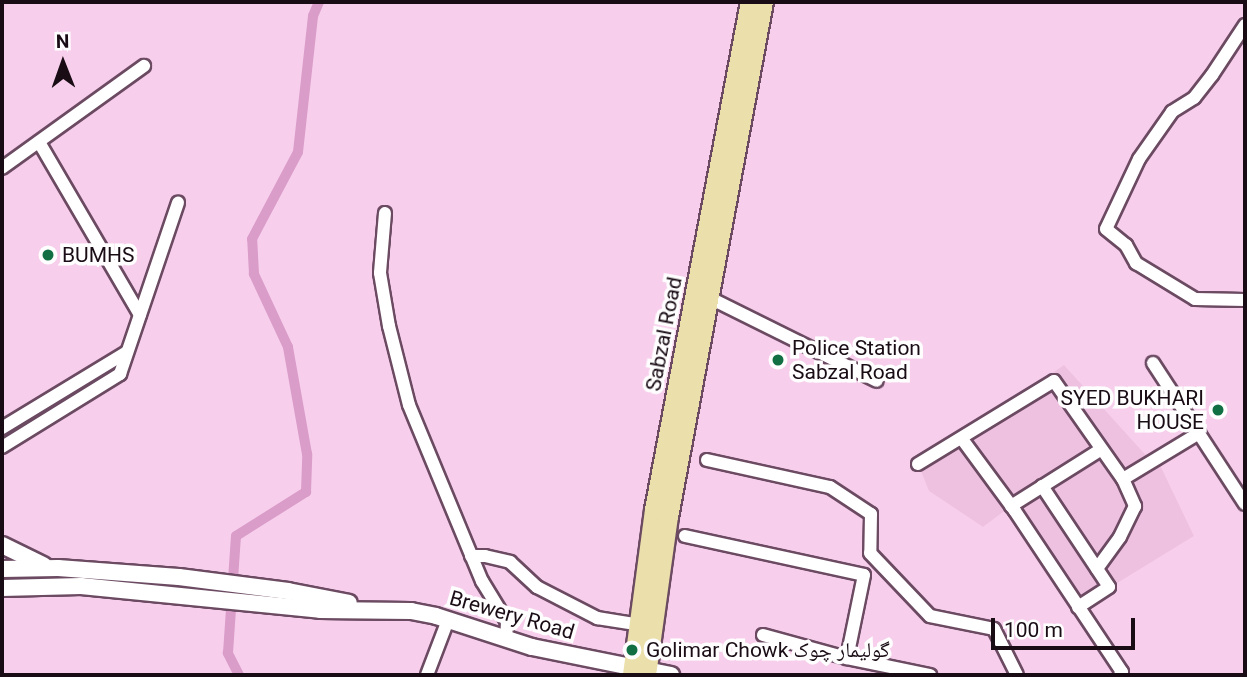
<!DOCTYPE html>
<html>
<head>
<meta charset="utf-8">
<style>
  body { margin:0 }
  #map { position:relative; width:1247px; height:677px; overflow:hidden; background:#f7cfec; font-family:Roboto,"Noto Naskh Arabic",sans-serif }
  div>[style] { position:absolute }
  .built>* { inset:0; background:#efc1e1 }
  .canal>* { height:10px; margin:-5px; padding:0 5px; transform-origin:5px; border-radius:5px; background:#da9cc9 }
  .roads { filter:drop-shadow(2px 0 #6b4a62) drop-shadow(-2px 0 #6b4a62) drop-shadow(0 2px #6b4a62) drop-shadow(0 -2px #6b4a62) }
  .minor>* { height:12px; margin:-6px; padding:0 6px; transform-origin:6px; border-radius:6px; background:#fff }
  .secondary>* { height:16px; margin:-8px; padding:0 8px; transform-origin:8px; border-radius:8px; background:#fff }
  .primary>* { height:18px; margin:-9px; padding:0 9px; transform-origin:9px; border-radius:9px; background:#ebdfab }
  .dots>* { width:19px; height:19px; translate:-50% -50%; box-sizing:border-box; border:4px solid #fefefe; border-radius:50% }
  span { translate:-50% -50%; white-space:nowrap; text-align:center; line-height:1.15; -webkit-text-stroke:7px #fefefe; paint-order:stroke }
  .poi-label { font-size:21px; color:#190c15 }
  .left { translate:0 -50%; text-align:left }
  .right { translate:-100% -50%; text-align:right }
  .street-label { font-size:21px; color:#190c15 }
  .frame { position:absolute; inset:0; border:4px solid #190c15; pointer-events:none }
  .north { position:absolute; left:28px; top:28px; width:70px; height:70px; -webkit-text-stroke:5px #fefefe; paint-order:stroke; rotate:359deg; font-size:19px; font-weight:700; line-height:28px; text-align:center; color:#190c15 }
  .north::after { content:''; display:block; margin:auto; width:24px; height:32px; background:#190c15; clip-path:polygon(50% 0,100% 100%,50% 72%,0 100%) }
  .scale { position:absolute; left:991px; top:618px; width:144px; height:32px; box-sizing:border-box; border:4px solid #190c15; border-top:0; padding-left:9px; font-size:21px; line-height:24px; white-space:nowrap; color:#190c15; -webkit-text-stroke:5px #fefefe; paint-order:stroke }
</style>
</head>
<body>
<div id="map">
  <div class="built">
    <div style="clip-path:polygon(1064px 365px,1153px 463px,1159px 463px,1194px 536px,1083px 604px,1011px 506px,983px 527px,929px 491px,918px 464px)"></div>
  </div>
  <div class="canal">
    <div style="left:239px;top:675px;width:25px;rotate:-117deg"></div>
    <div style="left:228px;top:653px;width:117px;rotate:-86.1deg"></div>
    <div style="left:236px;top:536px;width:83px;rotate:-32.2deg"></div>
    <div style="left:306px;top:492px;width:38px;rotate:-88deg"></div>
    <div style="left:307px;top:454px;width:109px;rotate:-100.1deg"></div>
    <div style="left:288px;top:347px;width:81px;rotate:-115deg"></div>
    <div style="left:254px;top:274px;width:35px;rotate:-93deg"></div>
    <div style="left:252px;top:239px;width:98px;rotate:-62.1deg"></div>
    <div style="left:298px;top:152px;width:137px;rotate:-83.7deg"></div>
    <div style="left:313px;top:16px;width:15px;rotate:-67deg"></div>
  </div>
  <div class="roads">
    <div class="minor">
      <div style="left:1245px;top:25px;width:60px;rotate:123.4deg"></div>
      <div style="left:1212px;top:75px;width:29px;rotate:128deg"></div>
      <div style="left:1194px;top:98px;width:26px;rotate:148deg"></div>
      <div style="left:1172px;top:112px;width:57px;rotate:125.1deg"></div>
      <div style="left:1139px;top:159px;width:77px;rotate:115.2deg"></div>
      <div style="left:1106px;top:229px;width:26px;rotate:39deg"></div>
      <div style="left:1126px;top:245px;width:21px;rotate:61deg"></div>
      <div style="left:1136px;top:263px;width:69px;rotate:31.4deg"></div>
      <div style="left:1195px;top:299px;width:50px;rotate:1.1deg"></div>
      <div style="left:39px;top:142px;width:200px;rotate:59.7deg"></div>
      <div style="left:2px;top:168px;width:175px;rotate:-35.7deg"></div>
      <div style="left:385px;top:213px;width:60px;rotate:94.8deg"></div>
      <div style="left:380px;top:273px;width:54px;rotate:80.4deg"></div>
      <div style="left:389px;top:326px;width:81px;rotate:75.8deg"></div>
      <div style="left:409px;top:405px;width:191px;rotate:67.5deg"></div>
      <div style="left:482px;top:581px;width:48px;rotate:58.6deg"></div>
      <div style="left:507px;top:622px;width:17px;rotate:93deg"></div>
      <div style="left:710px;top:298px;width:186px;rotate:26.4deg"></div>
      <div style="left:1153px;top:363px;width:168px;rotate:56.9deg"></div>
      <div style="left:2px;top:428px;width:146px;rotate:-31.3deg"></div>
      <div style="left:962px;top:439px;width:89px;rotate:53.6deg"></div>
      <div style="left:1015px;top:511px;width:193px;rotate:56.4deg"></div>
      <div style="left:1122px;top:672px;width:4px;rotate:124deg"></div>
      <div style="left:2px;top:447px;width:139px;rotate:-31.7deg"></div>
      <div style="left:120px;top:374px;width:181px;rotate:-71.3deg"></div>
      <div style="left:707px;top:460px;width:126px;rotate:12.4deg"></div>
      <div style="left:830px;top:487px;width:49px;rotate:33.4deg"></div>
      <div style="left:871px;top:514px;width:39px;rotate:91deg"></div>
      <div style="left:870px;top:553px;width:87px;rotate:46.4deg"></div>
      <div style="left:930px;top:616px;width:65px;rotate:11.5deg"></div>
      <div style="left:994px;top:629px;width:51px;rotate:63.4deg"></div>
      <div style="left:918px;top:464px;width:159px;rotate:-31.4deg"></div>
      <div style="left:1054px;top:381px;width:120px;rotate:54.9deg"></div>
      <div style="left:1123px;top:479px;width:30px;rotate:66deg"></div>
      <div style="left:1135px;top:506px;width:34px;rotate:116deg"></div>
      <div style="left:1120px;top:537px;width:39px;rotate:126deg"></div>
      <div style="left:1123px;top:479px;width:89px;rotate:-31.2deg"></div>
      <div style="left:1042px;top:486px;width:121px;rotate:56.4deg"></div>
      <div style="left:1109px;top:587px;width:37px;rotate:147deg"></div>
      <div style="left:1011px;top:506px;width:105px;rotate:-32.2deg"></div>
      <div style="left:685px;top:536px;width:183px;rotate:12.3deg"></div>
      <div style="left:864px;top:575px;width:85px;rotate:101.6deg"></div>
      <div style="left:471px;top:556px;width:14px"></div>
      <div style="left:485px;top:556px;width:26px;rotate:13deg"></div>
      <div style="left:510px;top:562px;width:37px;rotate:43deg"></div>
      <div style="left:537px;top:587px;width:68px;rotate:27.3deg"></div>
      <div style="left:597px;top:618px;width:39px;rotate:9deg"></div>
      <div style="left:763px;top:635px;width:87px;rotate:15.3deg"></div>
      <div style="left:847px;top:658px;width:85px;rotate:11.6deg"></div>
      <div style="left:427px;top:675px;width:59px;rotate:-69.1deg"></div>
    </div>
    <div class="secondary">
      <div style="left:2px;top:545px;width:46px;rotate:26deg"></div>
      <div style="left:2px;top:569px;width:56px;rotate:-1deg"></div>
      <div style="left:58px;top:568px;width:121px;rotate:4.3deg"></div>
      <div style="left:179px;top:577px;width:110px;rotate:7.3deg"></div>
      <div style="left:288px;top:591px;width:62px;rotate:11.1deg"></div>
      <div style="left:2px;top:588px;width:79px;rotate:-1.5deg"></div>
      <div style="left:81px;top:586px;width:240px;rotate:5.7deg"></div>
      <div style="left:320px;top:610px;width:91px;rotate:0.6deg"></div>
      <div style="left:411px;top:611px;width:25px;rotate:11deg"></div>
      <div style="left:436px;top:616px;width:101px;rotate:17.9deg"></div>
      <div style="left:532px;top:647px;width:142px;rotate:11.4deg"></div>
    </div>
    <div class="primary">
      <div style="left:632px;top:675px;width:166px;rotate:-82.4deg"></div>
      <div style="left:654px;top:510px;width:517px;rotate:-79.3deg"></div>
      <div style="left:647px;top:675px;width:160px;rotate:-82.1deg"></div>
      <div style="left:669px;top:517px;width:524px;rotate:-79.55deg"></div>
    </div>
  </div>
  <div class="dots">
    <div style="left:48px;top:255px;background:#116f43"></div>
    <div style="left:778px;top:360px;background:#116f43"></div>
    <div style="left:1218px;top:410px;background:#116f43"></div>
    <div style="left:632px;top:650px;background:#116f43"></div>
  </div>
  <div class="poi-label">
    <span class="left" style="left:62px;top:255px">BUMHS</span>
    <span class="left" style="left:792px;top:360px">Police Station<br>Sabzal Road</span>
    <span class="right" style="left:1204px;top:410px">SYED BUKHARI<br>HOUSE</span>
    <span class="left" style="left:646px;top:650px">Golimar Chowk گولیمار چوک</span>
  </div>
  <div class="street-label">
    <span style="left:664px;top:334px;rotate:-79deg">Sabzal Road</span>
    <span style="left:512px;top:615px;rotate:16deg">Brewery Road</span>
  </div>
  <div class="frame"></div>
  <div class="north">N</div>
  <div class="scale">100 m</div>
</div>
</body>
</html>
